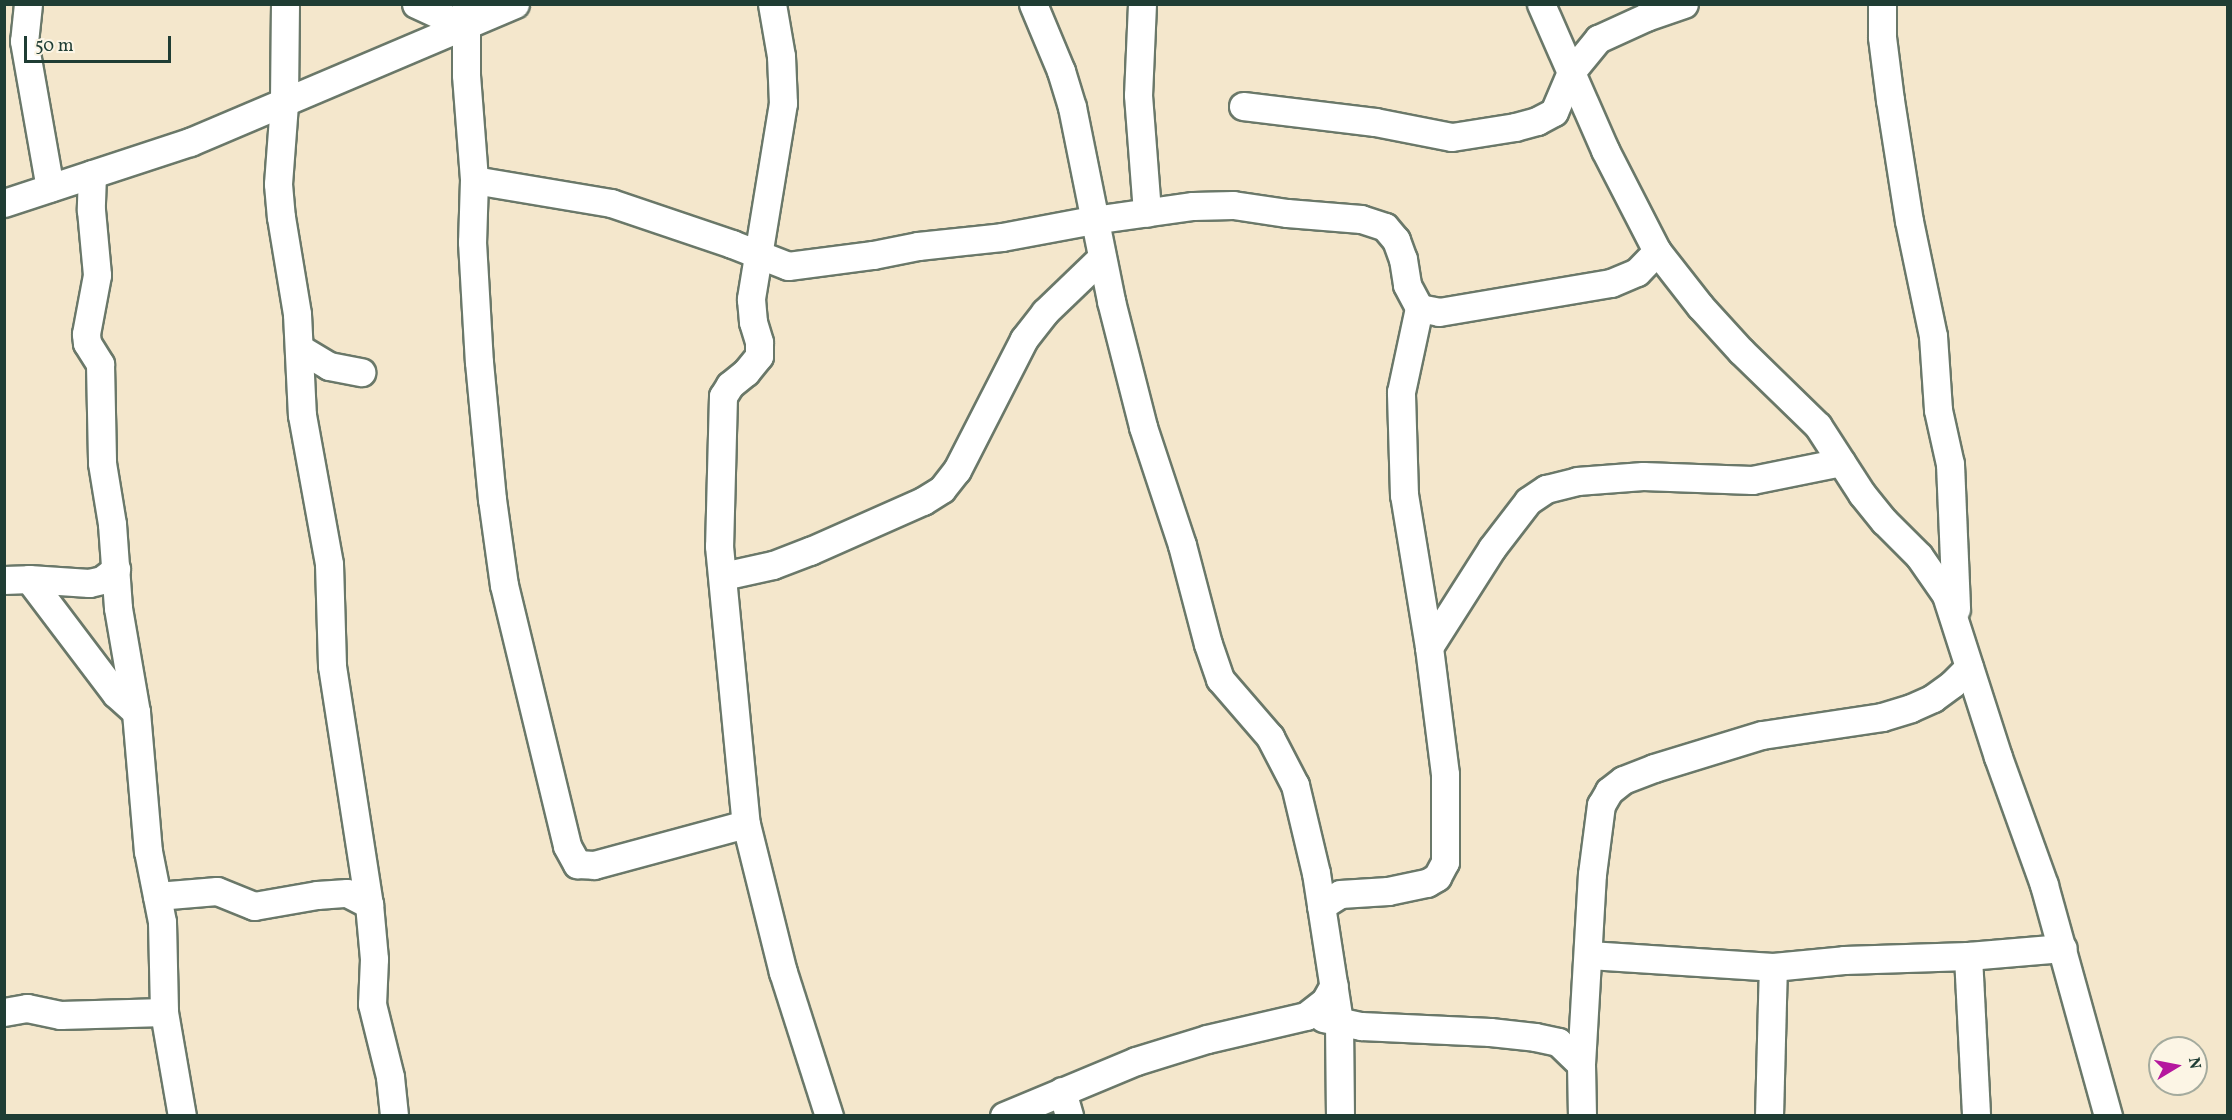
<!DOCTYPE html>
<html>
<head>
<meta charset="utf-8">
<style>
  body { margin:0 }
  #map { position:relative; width:2232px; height:1120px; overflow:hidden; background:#f4e7cc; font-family:Vollkorn,serif }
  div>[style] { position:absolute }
  .roads { filter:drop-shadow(2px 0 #6a7869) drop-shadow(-2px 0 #6a7869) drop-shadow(0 2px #6a7869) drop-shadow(0 -2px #6a7869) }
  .minor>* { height:27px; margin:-13.5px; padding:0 13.5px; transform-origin:13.5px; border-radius:13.5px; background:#fff }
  span { translate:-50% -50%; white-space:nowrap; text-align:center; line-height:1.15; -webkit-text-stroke:5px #fcf5e5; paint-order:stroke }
  .frame { position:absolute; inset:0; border:6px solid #1f3d34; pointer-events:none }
  .north { position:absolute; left:2148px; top:1036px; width:60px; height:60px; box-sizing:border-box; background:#fcf5e5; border:2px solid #a4ab9e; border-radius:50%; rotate:80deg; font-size:16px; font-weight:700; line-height:24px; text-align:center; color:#1f3d34 }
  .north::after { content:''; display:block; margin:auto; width:21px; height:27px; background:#b5179e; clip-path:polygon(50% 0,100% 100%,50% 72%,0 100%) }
  .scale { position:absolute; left:24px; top:36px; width:147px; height:27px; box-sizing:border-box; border:3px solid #1f3d34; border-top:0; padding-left:8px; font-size:18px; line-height:21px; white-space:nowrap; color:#1f3d34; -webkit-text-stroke:4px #fcf5e5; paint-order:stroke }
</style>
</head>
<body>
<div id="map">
  <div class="roads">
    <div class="minor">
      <div style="left:28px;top:4px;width:37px;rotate:96deg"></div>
      <div style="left:24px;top:41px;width:149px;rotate:80deg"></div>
      <div style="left:285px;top:4px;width:100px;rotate:90.6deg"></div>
      <div style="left:284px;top:104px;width:80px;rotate:94.3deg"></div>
      <div style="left:278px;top:184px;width:33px;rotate:85deg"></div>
      <div style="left:281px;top:217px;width:98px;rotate:80.6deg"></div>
      <div style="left:297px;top:314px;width:101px;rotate:87.2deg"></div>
      <div style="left:302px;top:415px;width:151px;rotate:79.7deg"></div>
      <div style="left:329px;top:564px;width:102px;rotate:88.3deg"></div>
      <div style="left:332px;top:666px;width:241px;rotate:81.2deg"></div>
      <div style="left:369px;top:904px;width:55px;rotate:84.8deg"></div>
      <div style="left:374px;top:959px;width:45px;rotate:92.5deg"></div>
      <div style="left:372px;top:1004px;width:75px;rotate:76.1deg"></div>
      <div style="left:390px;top:1077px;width:39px;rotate:84deg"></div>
      <div style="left:416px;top:4px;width:55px;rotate:24.7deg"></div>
      <div style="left:466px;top:4px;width:71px;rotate:90deg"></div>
      <div style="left:466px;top:75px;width:105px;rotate:85.6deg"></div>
      <div style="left:474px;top:180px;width:62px;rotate:91.8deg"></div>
      <div style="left:472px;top:242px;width:120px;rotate:86.7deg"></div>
      <div style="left:479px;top:362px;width:138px;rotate:84.6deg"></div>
      <div style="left:492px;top:499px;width:87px;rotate:82.1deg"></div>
      <div style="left:504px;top:585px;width:268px;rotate:76.4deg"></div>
      <div style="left:567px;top:846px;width:21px;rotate:61deg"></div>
      <div style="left:577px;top:864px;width:17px;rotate:3deg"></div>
      <div style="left:594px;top:865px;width:157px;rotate:-15.1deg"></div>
      <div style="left:772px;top:4px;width:53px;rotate:80.2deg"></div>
      <div style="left:781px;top:56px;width:47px;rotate:87.6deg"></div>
      <div style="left:783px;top:103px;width:199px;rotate:99.3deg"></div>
      <div style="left:751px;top:299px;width:23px;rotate:85deg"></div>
      <div style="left:753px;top:322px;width:21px;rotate:73deg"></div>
      <div style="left:759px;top:342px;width:14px;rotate:90deg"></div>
      <div style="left:759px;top:356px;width:21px;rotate:129deg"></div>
      <div style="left:746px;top:372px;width:21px;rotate:141deg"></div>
      <div style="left:730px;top:385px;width:13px;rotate:122deg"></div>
      <div style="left:723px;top:396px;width:150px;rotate:91.5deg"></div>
      <div style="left:719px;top:546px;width:279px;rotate:84.5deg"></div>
      <div style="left:746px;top:824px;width:153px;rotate:76deg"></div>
      <div style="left:783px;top:972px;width:151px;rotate:72.3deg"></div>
      <div style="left:1033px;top:4px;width:73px;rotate:67.3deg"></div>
      <div style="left:1061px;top:71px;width:38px;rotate:73deg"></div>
      <div style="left:1072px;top:107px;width:198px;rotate:78.6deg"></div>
      <div style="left:1111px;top:301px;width:130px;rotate:75.7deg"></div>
      <div style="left:1143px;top:427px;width:124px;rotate:71.7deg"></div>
      <div style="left:1182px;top:545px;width:102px;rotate:75.3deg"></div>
      <div style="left:1208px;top:644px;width:37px;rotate:71deg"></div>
      <div style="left:1220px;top:679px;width:77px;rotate:49.2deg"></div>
      <div style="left:1270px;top:737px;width:54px;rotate:62.5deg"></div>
      <div style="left:1295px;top:785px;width:90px;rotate:76.6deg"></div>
      <div style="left:1316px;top:873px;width:151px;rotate:81.2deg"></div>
      <div style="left:1339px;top:1022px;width:94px;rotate:89.4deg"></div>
      <div style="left:1142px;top:4px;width:91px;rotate:92.5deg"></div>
      <div style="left:1138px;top:95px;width:118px;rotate:85.6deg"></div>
      <div style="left:1541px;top:4px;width:159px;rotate:66.3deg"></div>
      <div style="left:1605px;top:150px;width:114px;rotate:62.8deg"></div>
      <div style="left:1657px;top:251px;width:70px;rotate:52deg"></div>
      <div style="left:1700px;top:306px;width:61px;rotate:47.7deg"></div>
      <div style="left:1741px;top:351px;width:107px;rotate:44.2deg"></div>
      <div style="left:1818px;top:426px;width:81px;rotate:57.1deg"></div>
      <div style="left:1862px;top:494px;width:35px;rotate:51deg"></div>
      <div style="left:1884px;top:521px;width:49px;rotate:45deg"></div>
      <div style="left:1919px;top:556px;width:47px;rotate:55.3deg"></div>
      <div style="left:1946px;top:595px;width:170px;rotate:72.2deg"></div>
      <div style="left:1998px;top:757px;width:136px;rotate:70.2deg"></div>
      <div style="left:2044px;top:885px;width:240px;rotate:74.5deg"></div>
      <div style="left:1882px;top:4px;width:33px;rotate:90deg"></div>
      <div style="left:1882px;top:37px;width:64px;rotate:82.8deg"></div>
      <div style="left:1890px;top:100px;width:122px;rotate:81.1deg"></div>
      <div style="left:1909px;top:221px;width:117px;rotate:78.2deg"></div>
      <div style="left:1933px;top:336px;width:74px;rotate:86.1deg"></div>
      <div style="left:1938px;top:410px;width:55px;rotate:77.5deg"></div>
      <div style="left:1950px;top:464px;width:145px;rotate:87.6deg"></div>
      <div style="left:1243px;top:106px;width:133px;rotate:6.9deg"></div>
      <div style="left:1375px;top:122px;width:78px;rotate:11deg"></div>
      <div style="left:1452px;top:137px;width:64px;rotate:-9deg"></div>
      <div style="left:1515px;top:127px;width:23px;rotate:-15deg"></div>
      <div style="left:1537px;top:121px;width:19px;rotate:-28deg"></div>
      <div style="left:1554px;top:112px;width:43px;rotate:-67deg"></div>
      <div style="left:1571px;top:72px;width:43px;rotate:-50.7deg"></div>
      <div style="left:1598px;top:39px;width:53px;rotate:-24.6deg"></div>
      <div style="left:1646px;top:17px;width:40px;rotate:-18.9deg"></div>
      <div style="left:92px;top:174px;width:36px;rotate:92deg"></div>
      <div style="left:91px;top:210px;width:65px;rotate:84.7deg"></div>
      <div style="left:97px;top:275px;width:60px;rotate:100.6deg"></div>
      <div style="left:86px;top:334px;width:9px;rotate:84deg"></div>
      <div style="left:87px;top:343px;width:25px;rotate:58deg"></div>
      <div style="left:100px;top:364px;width:99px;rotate:88.8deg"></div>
      <div style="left:102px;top:463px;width:62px;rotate:80.7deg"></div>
      <div style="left:112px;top:524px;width:84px;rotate:85.9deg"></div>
      <div style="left:118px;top:608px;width:106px;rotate:80.2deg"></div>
      <div style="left:136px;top:712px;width:140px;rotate:85.1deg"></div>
      <div style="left:148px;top:851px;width:72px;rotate:78.8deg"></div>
      <div style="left:162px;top:922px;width:90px;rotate:88.7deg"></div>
      <div style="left:164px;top:1012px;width:106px;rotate:80.2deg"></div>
      <div style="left:474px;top:180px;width:139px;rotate:9.5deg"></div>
      <div style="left:611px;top:203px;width:128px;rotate:18.7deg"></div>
      <div style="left:732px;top:244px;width:60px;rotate:21.4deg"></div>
      <div style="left:788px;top:266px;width:86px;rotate:-7.4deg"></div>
      <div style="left:873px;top:255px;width:46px;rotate:-11.3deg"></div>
      <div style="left:918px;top:246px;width:84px;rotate:-6.1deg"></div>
      <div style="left:1002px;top:237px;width:93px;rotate:-10.6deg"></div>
      <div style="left:1093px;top:220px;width:101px;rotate:-8deg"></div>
      <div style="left:1193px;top:206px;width:40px;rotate:-1.4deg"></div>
      <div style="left:1233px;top:205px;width:55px;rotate:8.4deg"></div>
      <div style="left:1287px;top:213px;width:74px;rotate:4.6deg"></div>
      <div style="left:1361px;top:219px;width:25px;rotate:18deg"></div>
      <div style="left:1385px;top:227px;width:17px;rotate:50deg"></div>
      <div style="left:1396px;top:240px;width:20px;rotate:70deg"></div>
      <div style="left:1403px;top:259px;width:26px;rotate:81deg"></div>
      <div style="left:1407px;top:285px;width:26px;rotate:62deg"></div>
      <div style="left:1419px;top:308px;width:20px;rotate:11deg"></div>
      <div style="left:1439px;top:312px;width:174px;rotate:-9.6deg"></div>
      <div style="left:1611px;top:283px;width:28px;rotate:-23deg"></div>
      <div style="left:1637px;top:272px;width:29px;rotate:-46deg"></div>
      <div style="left:4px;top:203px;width:196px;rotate:-18.2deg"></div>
      <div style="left:190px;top:142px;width:353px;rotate:-23deg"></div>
      <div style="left:299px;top:348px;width:35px;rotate:31deg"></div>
      <div style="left:329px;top:366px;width:33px;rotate:11deg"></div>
      <div style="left:723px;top:576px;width:51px;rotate:-12.4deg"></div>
      <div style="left:773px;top:565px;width:40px;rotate:-21deg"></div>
      <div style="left:810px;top:551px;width:124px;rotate:-23.9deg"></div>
      <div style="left:923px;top:501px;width:22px;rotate:-32deg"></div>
      <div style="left:942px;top:489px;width:24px;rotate:-52deg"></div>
      <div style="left:957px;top:470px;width:147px;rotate:-62.9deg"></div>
      <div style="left:1024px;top:339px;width:34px;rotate:-52deg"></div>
      <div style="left:1045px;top:312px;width:76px;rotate:-43.9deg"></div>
      <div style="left:29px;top:579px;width:144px;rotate:52.9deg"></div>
      <div style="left:116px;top:694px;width:27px;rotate:42deg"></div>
      <div style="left:4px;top:580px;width:25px;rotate:-2deg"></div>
      <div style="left:29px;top:579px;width:60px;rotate:3.8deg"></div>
      <div style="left:89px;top:583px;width:13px;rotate:-13deg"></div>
      <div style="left:102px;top:580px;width:18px;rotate:-38deg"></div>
      <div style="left:1429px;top:647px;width:117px;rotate:-57.5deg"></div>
      <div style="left:1492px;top:548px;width:59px;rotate:-52.5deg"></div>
      <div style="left:1528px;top:501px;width:22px;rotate:-34deg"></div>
      <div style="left:1546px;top:489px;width:32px;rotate:-14deg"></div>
      <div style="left:1577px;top:481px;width:66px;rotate:-4.3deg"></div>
      <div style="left:1643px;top:476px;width:109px;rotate:2.1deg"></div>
      <div style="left:1752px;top:480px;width:91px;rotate:-11.4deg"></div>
      <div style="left:157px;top:896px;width:60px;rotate:-4.8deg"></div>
      <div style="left:217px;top:891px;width:40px;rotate:22deg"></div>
      <div style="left:254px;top:906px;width:64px;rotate:-9.9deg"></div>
      <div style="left:317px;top:895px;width:30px;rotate:-4deg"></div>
      <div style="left:347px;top:893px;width:25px;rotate:27deg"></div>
      <div style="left:1321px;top:906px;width:22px;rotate:-32deg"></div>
      <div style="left:1340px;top:894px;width:48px;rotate:-3.6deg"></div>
      <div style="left:1388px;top:891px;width:40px;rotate:-12deg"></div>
      <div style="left:1427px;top:883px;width:12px;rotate:-31deg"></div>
      <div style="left:1437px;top:877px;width:17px;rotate:-62deg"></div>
      <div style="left:1445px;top:862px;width:88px;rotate:-90deg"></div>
      <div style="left:1445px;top:774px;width:128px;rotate:-97.2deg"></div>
      <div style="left:1429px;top:647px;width:154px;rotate:-99.3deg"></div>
      <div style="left:1404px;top:495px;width:103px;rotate:-91.7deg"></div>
      <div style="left:1401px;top:392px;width:86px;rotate:-77.9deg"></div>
      <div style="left:1589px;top:955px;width:184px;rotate:3.7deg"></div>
      <div style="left:1773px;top:967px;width:71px;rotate:-5.6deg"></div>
      <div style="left:1844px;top:960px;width:124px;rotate:-1.8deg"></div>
      <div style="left:1968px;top:956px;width:95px;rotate:-4.8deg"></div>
      <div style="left:1968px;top:956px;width:160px;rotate:87.1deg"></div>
      <div style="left:4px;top:1012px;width:23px;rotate:-10deg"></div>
      <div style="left:27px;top:1008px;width:34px;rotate:12deg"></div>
      <div style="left:60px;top:1015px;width:104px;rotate:-1.7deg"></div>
      <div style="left:1323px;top:1018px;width:39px;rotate:12deg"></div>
      <div style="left:1361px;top:1026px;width:129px;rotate:2.7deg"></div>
      <div style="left:1490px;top:1032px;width:45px;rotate:6.3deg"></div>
      <div style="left:1535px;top:1037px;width:24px;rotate:12deg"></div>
      <div style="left:1558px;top:1042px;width:32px;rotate:44deg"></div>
      <div style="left:1062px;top:1091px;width:26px;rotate:74deg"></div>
      <div style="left:1004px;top:1116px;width:143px;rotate:-22.6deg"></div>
      <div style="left:1136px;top:1061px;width:74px;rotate:-17.2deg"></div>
      <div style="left:1207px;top:1039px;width:102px;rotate:-13.1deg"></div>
      <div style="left:1306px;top:1016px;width:24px;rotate:-38deg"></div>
      <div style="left:1325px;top:1001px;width:18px;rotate:-61deg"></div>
      <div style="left:1582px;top:1116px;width:52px;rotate:-91.1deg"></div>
      <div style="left:1581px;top:1064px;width:190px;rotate:-86.7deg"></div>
      <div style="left:1592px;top:874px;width:70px;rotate:-82.6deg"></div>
      <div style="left:1601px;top:805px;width:16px;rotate:-60deg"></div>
      <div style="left:1609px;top:791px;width:18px;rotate:-38deg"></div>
      <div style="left:1623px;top:780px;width:33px;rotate:-21deg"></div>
      <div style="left:1654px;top:768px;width:113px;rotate:-17deg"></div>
      <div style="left:1762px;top:735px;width:121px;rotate:-8.5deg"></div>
      <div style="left:1882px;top:717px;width:30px;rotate:-17deg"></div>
      <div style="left:1911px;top:708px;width:24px;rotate:-24deg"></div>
      <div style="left:1933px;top:698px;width:24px;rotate:-36deg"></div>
      <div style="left:1952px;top:684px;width:24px;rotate:-45deg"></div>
      <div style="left:1769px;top:1116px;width:149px;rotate:-88.5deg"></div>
    </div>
  </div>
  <div class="frame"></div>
  <div class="north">N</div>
  <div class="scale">50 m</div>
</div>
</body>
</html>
